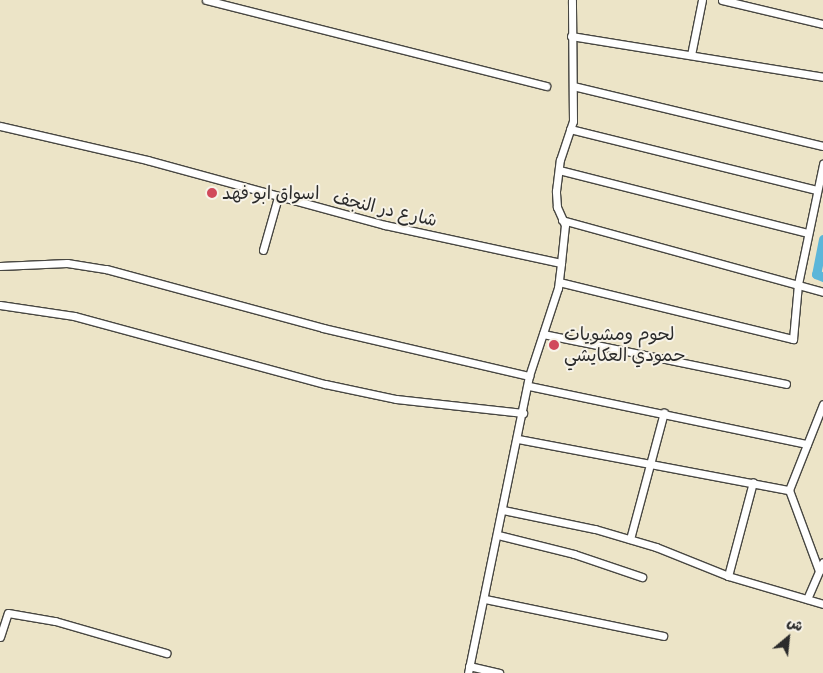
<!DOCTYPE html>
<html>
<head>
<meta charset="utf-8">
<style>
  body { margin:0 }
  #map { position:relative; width:823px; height:673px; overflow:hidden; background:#ece4c7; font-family:Caveat,"Playpen Sans Arabic",sans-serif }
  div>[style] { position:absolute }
  .canal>* { height:9px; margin:-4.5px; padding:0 4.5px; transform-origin:4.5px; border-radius:4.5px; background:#5bb6d9 }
  .roads { filter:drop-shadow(1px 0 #484742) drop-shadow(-1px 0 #484742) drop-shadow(0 1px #484742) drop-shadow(0 -1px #484742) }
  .minor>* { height:7px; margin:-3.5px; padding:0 3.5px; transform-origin:3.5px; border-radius:3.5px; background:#fff }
  .dots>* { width:14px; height:14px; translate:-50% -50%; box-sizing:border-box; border:2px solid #f7f3e8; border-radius:50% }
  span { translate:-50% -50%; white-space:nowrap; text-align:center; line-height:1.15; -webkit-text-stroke:4px #f7f3e8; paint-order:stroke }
  .poi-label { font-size:18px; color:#2b2b2b }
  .left { translate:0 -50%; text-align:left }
  .street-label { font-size:18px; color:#2b2b2b }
  .north { position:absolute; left:763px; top:613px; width:50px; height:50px; -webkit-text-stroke:4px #f7f3e8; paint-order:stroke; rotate:28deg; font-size:14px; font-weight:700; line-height:20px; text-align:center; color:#2b2b2b }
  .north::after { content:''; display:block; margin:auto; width:18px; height:22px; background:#2b2b2b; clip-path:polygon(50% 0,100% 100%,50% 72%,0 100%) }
</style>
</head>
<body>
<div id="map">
  <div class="canal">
    <div style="left:823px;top:239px;width:36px;rotate:101deg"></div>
    <div style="left:816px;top:274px;width:8px;rotate:23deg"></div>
  </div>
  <div class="roads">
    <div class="minor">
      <div style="left:206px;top:0;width:351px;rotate:14.2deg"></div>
      <div style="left:722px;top:0;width:104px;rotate:13.4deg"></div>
      <div style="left:571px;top:36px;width:255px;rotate:9.2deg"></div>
      <div style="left:691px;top:55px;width:56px;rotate:-78.7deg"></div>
      <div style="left:573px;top:86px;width:257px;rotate:13.5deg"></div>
      <div style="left:0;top:126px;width:151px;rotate:13deg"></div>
      <div style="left:147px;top:160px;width:247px;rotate:15.3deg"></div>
      <div style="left:385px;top:225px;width:180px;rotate:12.2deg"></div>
      <div style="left:570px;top:129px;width:254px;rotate:13.9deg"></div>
      <div style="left:559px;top:170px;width:257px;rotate:14.2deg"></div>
      <div style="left:562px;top:220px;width:271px;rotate:15.4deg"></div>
      <div style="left:263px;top:250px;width:55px;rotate:-74.2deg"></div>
      <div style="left:0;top:266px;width:67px;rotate:-2.6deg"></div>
      <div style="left:67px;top:263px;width:39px;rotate:9deg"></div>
      <div style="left:106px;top:269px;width:225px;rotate:15.2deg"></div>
      <div style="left:323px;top:328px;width:212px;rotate:13.1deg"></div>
      <div style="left:529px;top:376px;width:303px;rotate:101.6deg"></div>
      <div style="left:559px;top:282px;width:241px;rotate:13.7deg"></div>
      <div style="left:793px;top:339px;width:55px;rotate:-84.8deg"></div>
      <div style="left:798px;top:284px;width:123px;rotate:-78.2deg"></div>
      <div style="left:0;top:305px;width:75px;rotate:8.5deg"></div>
      <div style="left:74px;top:316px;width:260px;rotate:15.2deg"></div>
      <div style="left:325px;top:384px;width:73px;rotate:11.9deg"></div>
      <div style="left:396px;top:399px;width:128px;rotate:6.3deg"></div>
      <div style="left:543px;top:334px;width:248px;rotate:11.6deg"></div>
      <div style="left:529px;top:376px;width:93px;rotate:-71.8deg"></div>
      <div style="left:558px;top:288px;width:25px;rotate:-83deg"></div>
      <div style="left:561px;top:263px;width:38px;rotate:-84deg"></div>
      <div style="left:565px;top:225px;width:20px;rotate:-114deg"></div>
      <div style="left:557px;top:207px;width:16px;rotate:-94deg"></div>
      <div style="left:556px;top:191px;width:31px;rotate:-83deg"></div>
      <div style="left:560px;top:160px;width:41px;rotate:-71.6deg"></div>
      <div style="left:573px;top:121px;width:121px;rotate:-90.5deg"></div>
      <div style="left:529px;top:386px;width:284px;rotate:11.8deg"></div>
      <div style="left:518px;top:439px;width:276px;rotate:10.7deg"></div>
      <div style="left:503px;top:510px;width:94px;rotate:11.7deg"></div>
      <div style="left:595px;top:529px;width:64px;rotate:16.4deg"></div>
      <div style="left:656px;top:547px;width:78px;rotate:21.9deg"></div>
      <div style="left:728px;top:576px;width:99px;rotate:16.4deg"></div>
      <div style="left:498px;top:535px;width:78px;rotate:14deg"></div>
      <div style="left:574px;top:554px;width:72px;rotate:18.7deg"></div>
      <div style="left:630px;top:539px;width:131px;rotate:-75deg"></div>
      <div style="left:819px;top:571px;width:86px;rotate:-110.3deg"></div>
      <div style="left:789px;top:490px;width:92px;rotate:-68.4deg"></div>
      <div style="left:728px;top:576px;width:97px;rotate:-75.1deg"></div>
      <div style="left:485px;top:599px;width:182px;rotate:11.7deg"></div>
      <div style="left:807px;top:599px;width:40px;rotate:-66.6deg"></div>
      <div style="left:0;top:637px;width:25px;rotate:-72deg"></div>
      <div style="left:8px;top:613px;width:48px;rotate:9.7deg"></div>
      <div style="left:55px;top:621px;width:116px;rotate:16.1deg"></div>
      <div style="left:469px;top:666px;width:31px;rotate:13deg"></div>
    </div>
  </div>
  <div class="dots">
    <div style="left:212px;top:193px;background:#d1495b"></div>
    <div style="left:554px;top:345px;background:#d1495b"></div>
  </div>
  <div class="poi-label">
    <span class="left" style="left:222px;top:193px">اسواق ابو فهد</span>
    <span class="left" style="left:564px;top:345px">لحوم ومشويات<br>حمودي العكايشي</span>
  </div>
  <div class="street-label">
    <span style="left:385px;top:209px;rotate:13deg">شارع در النجف</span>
  </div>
  <div class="north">ش</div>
</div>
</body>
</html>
